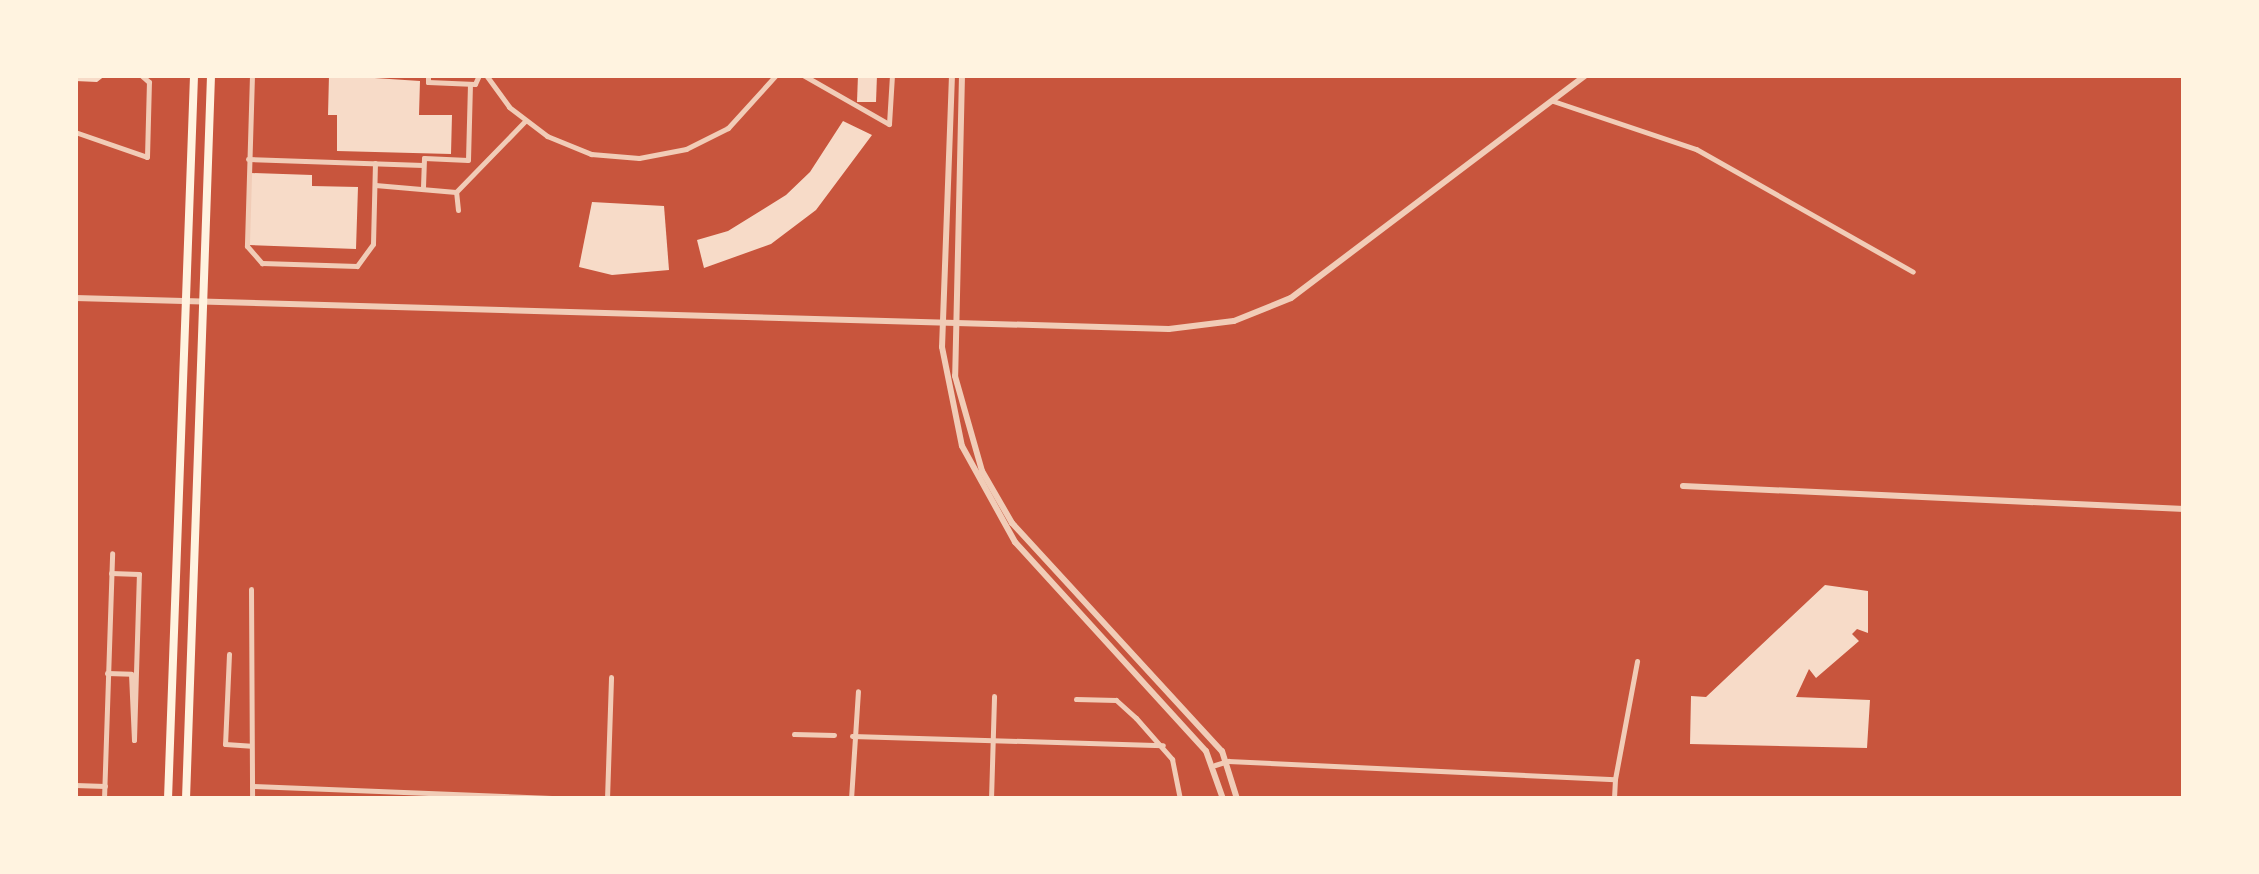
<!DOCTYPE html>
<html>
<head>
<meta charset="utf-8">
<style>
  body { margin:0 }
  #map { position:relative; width:2259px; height:874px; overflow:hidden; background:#c8553d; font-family:"Source Serif 4",serif }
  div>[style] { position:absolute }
  .building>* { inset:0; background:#f7dbc8 }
  .minor>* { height:5px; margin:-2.5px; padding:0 2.5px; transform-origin:2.5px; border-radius:2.5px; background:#f1ccb7 }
  .tertiary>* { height:6px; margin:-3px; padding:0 3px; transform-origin:3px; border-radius:3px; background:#f1ccb7 }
  .primary>* { height:8px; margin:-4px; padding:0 4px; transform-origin:4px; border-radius:4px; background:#fff3e0 }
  span { translate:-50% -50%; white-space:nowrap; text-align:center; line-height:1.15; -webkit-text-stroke:8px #fff3e0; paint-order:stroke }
  .frame { position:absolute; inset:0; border:78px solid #fff3e0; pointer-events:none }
</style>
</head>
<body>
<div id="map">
  <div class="building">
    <div style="clip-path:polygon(75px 75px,106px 75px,97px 82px,75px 81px)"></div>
    <div style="clip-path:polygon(329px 75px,420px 81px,419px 115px,452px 115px,451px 154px,337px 151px,337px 115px,328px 115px)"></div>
    <div style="clip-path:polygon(858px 75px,877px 75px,876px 102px,857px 102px)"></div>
    <div style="clip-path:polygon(843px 121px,872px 135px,816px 210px,771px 244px,704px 268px,697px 240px,728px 231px,786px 195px,810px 172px)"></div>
    <div style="clip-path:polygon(251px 173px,312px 175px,312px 186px,358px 187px,356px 249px,249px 245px)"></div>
    <div style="clip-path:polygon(592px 202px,664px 206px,669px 270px,612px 275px,579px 267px)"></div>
    <div style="clip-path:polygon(1825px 585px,1868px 591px,1868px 633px,1857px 629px,1852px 634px,1859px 641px,1816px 678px,1809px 669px,1796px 697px,1870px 700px,1867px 748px,1690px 744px,1691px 696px,1706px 697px)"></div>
  </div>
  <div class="minor">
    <div style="left:252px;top:75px;width:171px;rotate:91.7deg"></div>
    <div style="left:247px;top:246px;width:23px;rotate:49deg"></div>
    <div style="left:262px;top:263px;width:95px;rotate:1.8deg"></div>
    <div style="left:357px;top:266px;width:27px;rotate:-54deg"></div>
    <div style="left:373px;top:244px;width:81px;rotate:-88.6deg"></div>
    <div style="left:428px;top:75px;width:7px;rotate:90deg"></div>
    <div style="left:428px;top:82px;width:47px;rotate:2.4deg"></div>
    <div style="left:475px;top:84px;width:10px;rotate:-66deg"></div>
    <div style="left:486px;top:75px;width:39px;rotate:54deg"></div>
    <div style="left:509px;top:107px;width:48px;rotate:37.3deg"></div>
    <div style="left:547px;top:136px;width:48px;rotate:22.2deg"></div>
    <div style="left:591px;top:154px;width:48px;rotate:4.8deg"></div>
    <div style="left:639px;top:158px;width:48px;rotate:-10.8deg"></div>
    <div style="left:686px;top:149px;width:47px;rotate:-26.6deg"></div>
    <div style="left:728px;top:128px;width:72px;rotate:-47.8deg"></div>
    <div style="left:803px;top:75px;width:99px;rotate:29.7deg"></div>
    <div style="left:889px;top:124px;width:49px;rotate:-86.5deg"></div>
    <div style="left:1553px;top:101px;width:151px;rotate:18.6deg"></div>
    <div style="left:1696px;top:149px;width:249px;rotate:29.5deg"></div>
    <div style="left:75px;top:132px;width:76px;rotate:19.1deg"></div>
    <div style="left:147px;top:157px;width:75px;rotate:-88.5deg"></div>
    <div style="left:149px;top:82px;width:11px;rotate:-139deg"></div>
    <div style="left:248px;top:159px;width:175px;rotate:2deg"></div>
    <div style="left:375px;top:185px;width:81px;rotate:4.9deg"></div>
    <div style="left:423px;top:187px;width:29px;rotate:-88deg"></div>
    <div style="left:424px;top:158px;width:44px;rotate:2.6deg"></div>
    <div style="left:468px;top:160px;width:76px;rotate:-88.5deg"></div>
    <div style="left:458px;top:210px;width:18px;rotate:-96deg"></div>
    <div style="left:456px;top:192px;width:99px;rotate:-45.8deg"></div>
    <div style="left:251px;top:589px;width:210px;rotate:89.7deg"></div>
    <div style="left:229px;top:654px;width:90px;rotate:92.5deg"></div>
    <div style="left:225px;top:744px;width:26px;rotate:4deg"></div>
    <div style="left:107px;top:673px;width:24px;rotate:2deg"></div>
    <div style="left:131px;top:674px;width:66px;rotate:87.4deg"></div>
    <div style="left:134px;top:740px;width:166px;rotate:-88.3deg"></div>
    <div style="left:139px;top:574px;width:28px;rotate:-178deg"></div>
    <div style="left:1076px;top:699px;width:40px;rotate:1.4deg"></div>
    <div style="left:1116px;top:700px;width:27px;rotate:42deg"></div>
    <div style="left:1136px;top:718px;width:55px;rotate:48.7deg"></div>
    <div style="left:1172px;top:759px;width:41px;rotate:78.7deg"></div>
    <div style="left:794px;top:734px;width:40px;rotate:1.4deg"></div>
    <div style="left:852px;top:736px;width:311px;rotate:1.7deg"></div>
    <div style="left:1215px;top:765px;width:14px;rotate:-17deg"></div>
    <div style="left:1228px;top:761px;width:387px;rotate:2.7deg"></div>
    <div style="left:1615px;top:779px;width:20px;rotate:93deg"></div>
    <div style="left:1615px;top:779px;width:120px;rotate:-79.4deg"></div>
    <div style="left:75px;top:785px;width:30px;rotate:2deg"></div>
    <div style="left:252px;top:786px;width:325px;rotate:2.3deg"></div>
    <div style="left:104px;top:799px;width:246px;rotate:-88.1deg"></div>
    <div style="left:607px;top:799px;width:122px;rotate:-88.1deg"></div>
    <div style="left:851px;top:799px;width:108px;rotate:-86.3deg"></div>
    <div style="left:991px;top:799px;width:103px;rotate:-88.3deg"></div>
  </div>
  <div class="tertiary">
    <div style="left:952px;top:75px;width:272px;rotate:92.1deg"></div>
    <div style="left:942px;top:347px;width:101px;rotate:78.6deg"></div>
    <div style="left:962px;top:446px;width:110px;rotate:61.1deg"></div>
    <div style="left:1015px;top:542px;width:283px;rotate:47.6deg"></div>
    <div style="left:1206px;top:751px;width:51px;rotate:70.5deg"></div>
    <div style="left:962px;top:75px;width:301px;rotate:91.3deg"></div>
    <div style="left:955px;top:376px;width:99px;rotate:74.1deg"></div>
    <div style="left:982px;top:471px;width:60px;rotate:60deg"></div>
    <div style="left:1012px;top:523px;width:310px;rotate:47.4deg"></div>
    <div style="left:1222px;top:751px;width:50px;rotate:72.6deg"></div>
    <div style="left:75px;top:298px;width:1094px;rotate:1.62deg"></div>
    <div style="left:1169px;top:329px;width:65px;rotate:-7deg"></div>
    <div style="left:1234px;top:321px;width:61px;rotate:-22deg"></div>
    <div style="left:1291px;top:298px;width:370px;rotate:-37.1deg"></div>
    <div style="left:1683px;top:486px;width:502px;rotate:2.63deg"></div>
  </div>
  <div class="primary">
    <div style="left:168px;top:799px;width:724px;rotate:-87.94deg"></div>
    <div style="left:186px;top:799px;width:724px;rotate:-88.02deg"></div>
  </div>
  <div class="frame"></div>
</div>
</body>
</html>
